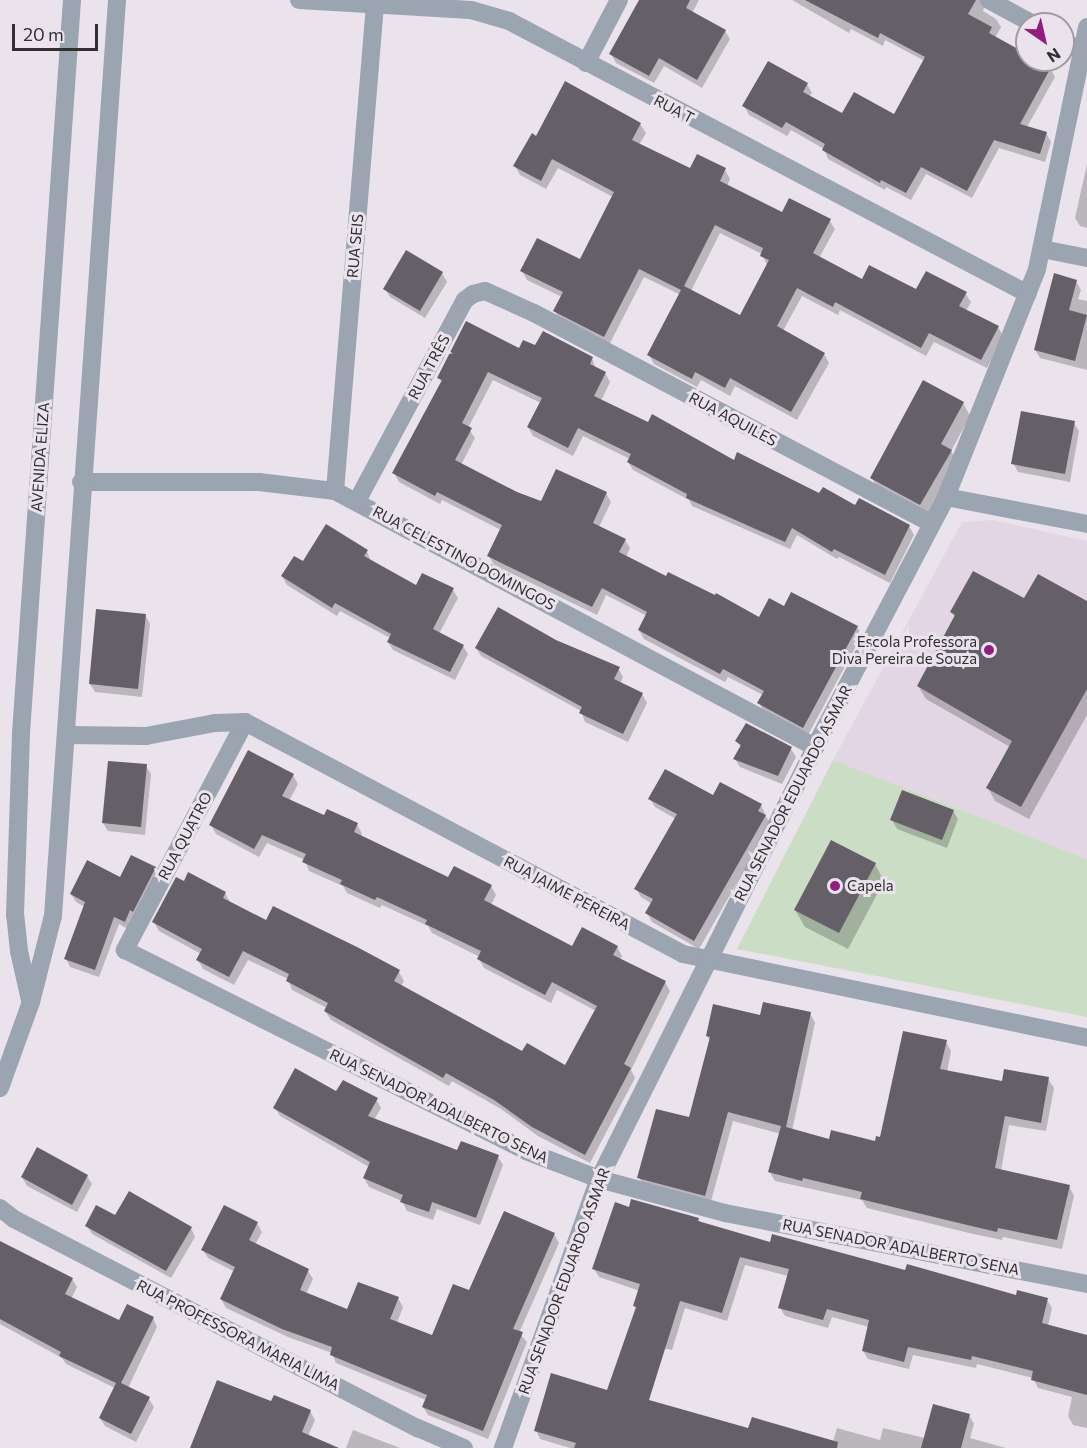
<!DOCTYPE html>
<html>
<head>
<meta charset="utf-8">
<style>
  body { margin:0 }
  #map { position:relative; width:1087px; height:1448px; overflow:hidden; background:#eae3eb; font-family:Commissioner,sans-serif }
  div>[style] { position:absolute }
  .built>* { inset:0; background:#e3d6e4 }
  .green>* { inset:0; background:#cbdec5 }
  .shadow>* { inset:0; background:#0003 }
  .building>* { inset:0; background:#656067 }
  .street>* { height:18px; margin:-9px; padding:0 9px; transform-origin:9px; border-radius:9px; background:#9ba4b1 }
  .dots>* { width:16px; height:16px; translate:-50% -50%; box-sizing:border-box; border:3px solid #eae3eb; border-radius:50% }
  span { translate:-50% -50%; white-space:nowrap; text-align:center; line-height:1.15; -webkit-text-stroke:6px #eae3eb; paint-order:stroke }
  .street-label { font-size:15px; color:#312f32 }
  .poi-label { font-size:15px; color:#312f32 }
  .right { translate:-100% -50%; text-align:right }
  .left { translate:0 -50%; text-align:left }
  .north { position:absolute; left:1015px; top:12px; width:60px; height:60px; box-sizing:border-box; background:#eae3eb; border:2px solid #a09ba1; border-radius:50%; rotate:146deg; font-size:16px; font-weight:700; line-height:24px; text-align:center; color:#312f32 }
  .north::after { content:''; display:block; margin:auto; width:21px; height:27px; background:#911e7e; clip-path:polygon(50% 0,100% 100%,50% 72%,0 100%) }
  .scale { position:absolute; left:12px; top:24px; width:86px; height:27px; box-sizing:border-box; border:3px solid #312f32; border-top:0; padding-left:8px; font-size:18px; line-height:21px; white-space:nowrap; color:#312f32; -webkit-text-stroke:4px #eae3eb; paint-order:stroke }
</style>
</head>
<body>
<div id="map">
  <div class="built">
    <div style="clip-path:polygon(993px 520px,1087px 541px,1087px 859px,833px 760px,962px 522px)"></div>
  </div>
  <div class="green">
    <div style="clip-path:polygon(833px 760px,1087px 859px,1087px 1017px,737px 949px)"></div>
  </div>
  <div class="shadow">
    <div style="clip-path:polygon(641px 0,699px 0,692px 13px,725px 31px,730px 39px,702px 88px,664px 66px,654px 83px,616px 63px,611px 54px)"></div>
    <div style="clip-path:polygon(792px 0,987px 0,983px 11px,996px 19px,1001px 27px,995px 38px,1027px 56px,1027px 60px,1035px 60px,1050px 68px,1055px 77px,1027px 127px,1046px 133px,1051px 142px,1045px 162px,999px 148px,972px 198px,926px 174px,911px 200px,886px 187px,885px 190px,828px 159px,824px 149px,791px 130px,787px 136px,749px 115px,744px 106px,807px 84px,812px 93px,809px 97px,843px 116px,894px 116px,925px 61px,885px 40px,883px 46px,851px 29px,849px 33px)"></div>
    <div style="clip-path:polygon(evenodd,565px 83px,640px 124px,646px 133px,639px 145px,691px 170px,725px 170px,730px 179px,727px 186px,783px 213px,829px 220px,835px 229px,819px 258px,862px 281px,916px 291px,965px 293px,971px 302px,966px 311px,998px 327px,1003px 336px,987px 368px,934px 342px,926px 356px,840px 310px,838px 315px,802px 296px,783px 331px,824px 354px,829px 363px,797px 420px,735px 386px,730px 396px,701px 380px,697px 387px,654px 364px,649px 355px,681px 295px,644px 277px,609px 345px,560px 320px,555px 311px,562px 297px,527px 280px,522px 271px,581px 261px,613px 197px,558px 168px,546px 189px,520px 175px,515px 166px,537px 138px,565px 83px,720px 233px,762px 254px,767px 265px,740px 317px,691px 291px,720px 233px)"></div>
    <div style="clip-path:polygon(1087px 164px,1087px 228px,1080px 226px,1075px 218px)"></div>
    <div style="clip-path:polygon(442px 273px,447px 282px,425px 318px,390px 297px,385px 289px)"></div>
    <div style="clip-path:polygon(1076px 281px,1081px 290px,1078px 299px,1087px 301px,1087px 370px,1040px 358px,1035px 350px)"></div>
    <div style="clip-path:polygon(536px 347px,592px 358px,596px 369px,605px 373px,610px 382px,601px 401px,735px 462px,909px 526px,914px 535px,890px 583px,839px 557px,837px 559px,797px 535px,790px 549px,692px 506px,689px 500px,633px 470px,628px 462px,630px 459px,583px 436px,573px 456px,533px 436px,528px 427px,541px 403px,493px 380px,468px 428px,475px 438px,461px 465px,516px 494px,542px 503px,606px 493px,611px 502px,599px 527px,625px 540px,630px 548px,626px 557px,666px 578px,759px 620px,784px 608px,857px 627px,862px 635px,808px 735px,764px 712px,759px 703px,763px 695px,728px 677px,725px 682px,644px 639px,639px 630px,647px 616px,606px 595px,597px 615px,494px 565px,489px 556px,501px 530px,442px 500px,440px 504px,399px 482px,394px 473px,442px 383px,439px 378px,520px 350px)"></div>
    <div style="clip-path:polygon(963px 403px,970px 416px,951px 451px,959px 464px,928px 517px,879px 491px,872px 478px)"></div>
    <div style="clip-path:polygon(1074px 423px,1079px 431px,1070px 482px,1018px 472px,1013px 463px)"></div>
    <div style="clip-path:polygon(367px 551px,371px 562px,416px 587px,453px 590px,458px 598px,439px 634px,463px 646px,468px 654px,455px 680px,393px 650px,388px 642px,390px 638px,340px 611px,337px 616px,287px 585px,282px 576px,303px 563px)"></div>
    <div style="clip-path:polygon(1025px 600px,1087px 602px,1087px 715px,1029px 819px,995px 801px,988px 788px,1010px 747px,926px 699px,918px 686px,955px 618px,952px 612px)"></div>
    <div style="clip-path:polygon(145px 615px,150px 624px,142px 697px,95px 692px,90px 684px)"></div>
    <div style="clip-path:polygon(476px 648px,618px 668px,623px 677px,620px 684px,642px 694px,647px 703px,628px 742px,585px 722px,581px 711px,481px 656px)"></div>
    <div style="clip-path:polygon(737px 741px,791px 749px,796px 757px,782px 784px,740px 767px,735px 759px,741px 748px)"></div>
    <div style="clip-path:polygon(146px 766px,151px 774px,145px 835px,108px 831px,103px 823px)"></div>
    <div style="clip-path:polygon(293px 775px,298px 784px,289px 801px,325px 817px,357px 824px,362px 834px,361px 837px,449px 879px,491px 886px,496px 895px,491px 905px,572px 948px,617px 947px,622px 956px,620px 960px,665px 982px,670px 991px,631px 1070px,635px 1078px,590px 1163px,538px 1136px,501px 1109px,452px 1081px,449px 1086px,331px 1020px,325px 1011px,327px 1008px,292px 990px,288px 979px,248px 960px,234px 985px,203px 969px,198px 960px,201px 954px,159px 931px,154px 922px,225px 893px,230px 902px,267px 922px,399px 972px,404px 981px,401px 986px,523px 1053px,565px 1067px,596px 1011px,557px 990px,551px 1003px,484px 968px,479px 959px,480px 957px,432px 933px,428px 926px,382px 905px,380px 908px,347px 893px,343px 886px,309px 871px,305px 860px,267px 843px,259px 857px,216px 834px,211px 825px)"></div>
    <div style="clip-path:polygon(713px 797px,761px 805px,770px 825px,699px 949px,652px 922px,647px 913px,652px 904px,641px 897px,636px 889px,676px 819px,655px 807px,650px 799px)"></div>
    <div style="clip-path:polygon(953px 811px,958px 819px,947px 848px,897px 829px,892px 820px)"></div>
    <div style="clip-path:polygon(875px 864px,884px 881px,848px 949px,805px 927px,795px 910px)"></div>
    <div style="clip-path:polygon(155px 869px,160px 877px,130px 930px,119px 924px,99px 977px,70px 967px,66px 959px,85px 907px,76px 902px,71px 894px)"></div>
    <div style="clip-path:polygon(810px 1013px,815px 1023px,792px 1131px,830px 1141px,876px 1142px,882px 1139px,946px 1042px,951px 1051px,947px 1072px,1003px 1082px,1048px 1079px,1054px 1088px,1046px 1131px,1009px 1125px,1001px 1171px,1069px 1186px,1074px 1196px,1062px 1249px,1003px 1237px,1002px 1240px,969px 1233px,867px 1208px,862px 1200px,775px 1181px,769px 1171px,781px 1134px,733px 1121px,710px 1205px,644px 1187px,639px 1177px,690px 1119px,710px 1041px,707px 1036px,761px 1016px)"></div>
    <div style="clip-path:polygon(337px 1094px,376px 1099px,381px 1108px,374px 1120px,458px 1152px,462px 1143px,498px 1157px,503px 1165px,480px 1225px,437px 1209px,433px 1220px,407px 1211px,402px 1201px,369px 1187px,364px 1178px,369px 1167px,280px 1116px,275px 1108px)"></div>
    <div style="clip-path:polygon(87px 1176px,92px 1184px,77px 1212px,27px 1186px,22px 1177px)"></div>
    <div style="clip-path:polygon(630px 1209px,698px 1219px,701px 1223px,771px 1244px,1017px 1297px,1047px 1300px,1052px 1308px,1048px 1326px,1087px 1336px,1087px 1428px,1073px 1425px,1068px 1416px,1072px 1397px,1038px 1388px,1033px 1378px,977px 1364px,976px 1368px,913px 1355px,909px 1369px,868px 1359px,863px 1351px,869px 1327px,832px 1317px,828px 1328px,785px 1316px,780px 1308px,788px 1276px,745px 1265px,727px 1321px,685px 1308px,672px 1350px,658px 1347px,625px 1448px,570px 1448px,540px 1439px,536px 1430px,608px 1392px,637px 1309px,635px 1306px,640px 1291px,599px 1277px,594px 1269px)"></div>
    <div style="clip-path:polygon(115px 1217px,191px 1228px,195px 1237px,171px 1278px,92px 1234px,87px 1226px)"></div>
    <div style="clip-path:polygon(257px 1223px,262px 1232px,255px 1245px,308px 1271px,313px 1279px,306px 1294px,348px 1311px,398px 1298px,403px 1307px,397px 1323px,433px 1337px,470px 1292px,554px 1234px,559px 1243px,519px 1333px,527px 1342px,488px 1439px,428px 1415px,423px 1407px,426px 1400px,336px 1363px,332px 1353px,288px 1337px,226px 1308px,221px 1299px,235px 1272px,208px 1258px,203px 1250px)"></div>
    <div style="clip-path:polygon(0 1243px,72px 1279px,77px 1287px,71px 1299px,119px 1322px,153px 1318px,157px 1327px,128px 1388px,149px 1399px,154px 1407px,136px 1442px,105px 1426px,100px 1418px,115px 1388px,66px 1364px,62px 1358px,0 1324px)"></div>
    <div style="clip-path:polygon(272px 1403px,310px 1411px,315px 1420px,308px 1436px,335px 1448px,215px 1448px)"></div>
    <div style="clip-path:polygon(969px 1415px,974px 1424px,970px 1438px,1006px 1448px,661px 1448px,749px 1430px,833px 1442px,837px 1428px,880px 1440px,883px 1428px,925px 1438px)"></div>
    <div style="clip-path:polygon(353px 1430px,400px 1448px,346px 1448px)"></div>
  </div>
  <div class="building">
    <div style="clip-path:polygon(639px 0,690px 0,686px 8px,726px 30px,697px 80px,659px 58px,649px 76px,609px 54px)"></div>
    <div style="clip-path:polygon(805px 0,976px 0,968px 14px,992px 27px,989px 33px,1027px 54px,1027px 60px,1055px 60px,1020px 124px,1047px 132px,1040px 154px,994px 140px,967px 191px,921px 167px,906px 193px,881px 180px,880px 183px,822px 150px,825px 144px,786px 122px,782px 128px,742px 106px,768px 61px,808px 83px,803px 92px,842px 113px,854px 92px,894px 114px,925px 57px,880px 33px,878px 38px)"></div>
    <div style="clip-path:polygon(evenodd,565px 81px,641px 123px,632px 140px,690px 168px,697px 154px,726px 168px,720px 181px,782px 212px,789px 198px,831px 219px,813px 253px,862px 279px,869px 265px,916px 289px,926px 271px,967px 292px,959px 306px,999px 326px,981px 360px,929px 333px,921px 348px,835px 302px,833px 307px,797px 288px,777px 326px,825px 353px,791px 412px,730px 378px,725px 388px,695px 372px,692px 379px,647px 355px,681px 290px,639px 269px,604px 337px,553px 311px,563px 292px,520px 271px,537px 238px,580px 259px,614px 192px,552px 159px,541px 181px,513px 166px,532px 133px,536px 136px,565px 81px,715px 225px,763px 248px,760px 256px,769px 260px,740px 315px,684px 286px,715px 225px)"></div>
    <div style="clip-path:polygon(406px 250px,443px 272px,420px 311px,383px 289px)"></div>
    <div style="clip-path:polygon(1054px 273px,1077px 280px,1069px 310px,1087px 315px,1075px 361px,1034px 350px)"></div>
    <div style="clip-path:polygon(466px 321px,519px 348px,523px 340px,535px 345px,543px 331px,593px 357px,590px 364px,606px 372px,594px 396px,648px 422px,652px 414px,734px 460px,737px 452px,819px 493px,823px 487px,855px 505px,859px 498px,910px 525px,885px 575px,834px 549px,832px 552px,792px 528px,785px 542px,686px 498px,687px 494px,627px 462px,631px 454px,578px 428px,568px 448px,527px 427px,542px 398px,488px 372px,462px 423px,472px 428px,455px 460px,517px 492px,541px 501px,556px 469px,607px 492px,593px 523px,626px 539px,619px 552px,666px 576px,668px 572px,715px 595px,716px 593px,759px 617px,769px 598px,784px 606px,791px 592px,858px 626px,803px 728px,757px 703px,764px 691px,723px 669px,720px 674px,638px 630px,647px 612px,602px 588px,592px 607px,487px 556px,502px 525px,437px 492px,435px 496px,392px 473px,442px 380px,437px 378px)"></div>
    <div style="clip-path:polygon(923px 380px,964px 402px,941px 444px,952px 450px,920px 505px,870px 478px)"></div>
    <div style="clip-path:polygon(1021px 411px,1075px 421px,1065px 474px,1011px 464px)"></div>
    <div style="clip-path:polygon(326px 524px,368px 550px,364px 556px,416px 585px,422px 573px,454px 588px,433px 629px,464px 645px,450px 672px,387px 642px,391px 634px,335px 603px,332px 608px,281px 576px,294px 556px,303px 561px)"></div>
    <div style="clip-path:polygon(973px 571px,1024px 598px,1038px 574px,1087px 601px,1087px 689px,1021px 807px,986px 788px,1012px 741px,917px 686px,955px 615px,950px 612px)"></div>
    <div style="clip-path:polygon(498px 607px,556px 640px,620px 667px,614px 679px,643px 693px,623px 734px,579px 713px,582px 707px,475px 648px)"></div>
    <div style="clip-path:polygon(96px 609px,146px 614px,138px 689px,89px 684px)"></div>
    <div style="clip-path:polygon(746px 723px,792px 747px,778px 776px,733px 759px,741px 745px,735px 741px)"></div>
    <div style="clip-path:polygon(248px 750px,294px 774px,282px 796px,324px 815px,327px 809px,358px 823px,354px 832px,448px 877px,454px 866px,492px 885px,484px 900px,572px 946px,582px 927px,618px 946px,613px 955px,666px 981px,624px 1064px,631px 1068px,585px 1155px,532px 1127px,494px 1100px,446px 1073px,443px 1078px,324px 1011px,328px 1003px,286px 981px,289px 974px,243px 951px,229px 977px,196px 960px,202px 949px,152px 922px,176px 877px,184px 881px,188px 872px,226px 892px,223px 898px,266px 920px,273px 906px,359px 948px,400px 970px,394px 981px,522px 1051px,527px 1043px,565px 1065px,597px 1006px,552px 982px,545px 995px,477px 959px,481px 951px,425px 924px,427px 920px,377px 897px,375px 900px,340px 884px,342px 880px,302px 862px,306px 854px,262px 835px,254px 849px,209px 825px)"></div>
    <div style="clip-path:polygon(108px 761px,147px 764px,141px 827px,102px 823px)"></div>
    <div style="clip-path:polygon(665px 769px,713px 795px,720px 782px,762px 804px,758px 811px,766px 815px,694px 941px,645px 913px,653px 899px,634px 889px,677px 814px,648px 799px)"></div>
    <div style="clip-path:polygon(902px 790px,954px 810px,942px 840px,890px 820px)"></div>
    <div style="clip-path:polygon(831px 840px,876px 863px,839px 933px,794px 910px)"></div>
    <div style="clip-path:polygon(131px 855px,156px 867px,133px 912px,130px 910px,125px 922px,114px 917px,95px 970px,64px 959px,85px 902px,70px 894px,87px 860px,120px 877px)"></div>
    <div style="clip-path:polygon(763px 1002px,811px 1012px,786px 1127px,829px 1139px,831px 1130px,875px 1141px,876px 1136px,880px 1137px,903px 1031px,947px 1040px,940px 1069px,1002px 1081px,1004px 1069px,1049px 1077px,1041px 1123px,1005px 1116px,995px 1168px,1070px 1185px,1057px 1240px,998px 1228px,997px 1232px,963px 1224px,860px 1199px,862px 1192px,803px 1178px,802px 1181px,768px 1172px,781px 1126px,728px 1112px,705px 1196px,637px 1178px,656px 1109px,689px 1117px,710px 1037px,706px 1036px,713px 1004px,760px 1015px)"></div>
    <div style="clip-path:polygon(295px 1068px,336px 1091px,343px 1080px,378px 1098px,368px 1116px,457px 1150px,461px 1141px,499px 1155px,476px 1218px,432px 1202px,429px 1212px,400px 1202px,403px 1195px,363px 1178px,370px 1162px,273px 1108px)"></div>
    <div style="clip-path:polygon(37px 1147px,88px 1175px,72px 1205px,21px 1177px)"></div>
    <div style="clip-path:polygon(129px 1191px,192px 1227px,166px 1271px,85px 1226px,96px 1205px,115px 1215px)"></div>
    <div style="clip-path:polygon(631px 1199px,699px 1218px,698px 1221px,770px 1242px,772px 1234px,905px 1270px,907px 1264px,1016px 1295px,1017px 1290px,1048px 1298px,1042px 1323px,1087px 1335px,1087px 1395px,1031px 1380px,1033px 1371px,972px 1356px,971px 1360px,908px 1347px,904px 1362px,862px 1351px,869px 1320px,827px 1309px,823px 1320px,778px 1308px,789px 1269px,740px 1257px,722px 1313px,680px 1301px,649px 1400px,748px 1428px,752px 1417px,838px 1442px,837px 1448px,574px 1448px,576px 1443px,534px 1431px,551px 1373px,607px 1390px,636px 1307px,633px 1306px,640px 1284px,592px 1269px,615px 1202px,629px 1207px)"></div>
    <div style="clip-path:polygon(224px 1205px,258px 1222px,249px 1240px,309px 1269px,300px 1290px,347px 1309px,358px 1282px,399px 1297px,390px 1319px,432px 1335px,453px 1284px,469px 1290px,504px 1211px,555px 1233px,513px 1329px,523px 1332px,483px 1431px,422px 1407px,427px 1395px,330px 1355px,332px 1347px,282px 1329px,220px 1299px,235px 1267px,201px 1250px)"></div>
    <div style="clip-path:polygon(0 1241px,73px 1278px,65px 1294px,119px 1320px,127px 1304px,154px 1317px,121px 1383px,150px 1397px,131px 1434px,99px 1418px,116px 1383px,59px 1356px,61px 1352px,0 1319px)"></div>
    <div style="clip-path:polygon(217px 1380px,271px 1401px,274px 1395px,311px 1410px,302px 1432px,339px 1448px,190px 1448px)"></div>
    <div style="clip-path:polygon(933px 1404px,970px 1414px,961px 1448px,921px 1448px)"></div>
  </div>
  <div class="street">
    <div style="left:299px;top:0;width:172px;rotate:3.3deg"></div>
    <div style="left:471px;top:10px;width:40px;rotate:16deg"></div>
    <div style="left:509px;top:21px;width:586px;rotate:27.74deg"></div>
    <div style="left:989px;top:0;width:50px;rotate:28.6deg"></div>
    <div style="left:1063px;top:41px;width:21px;rotate:28deg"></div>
    <div style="left:586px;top:63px;width:71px;rotate:-62.4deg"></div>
    <div style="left:1042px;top:249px;width:46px;rotate:11.3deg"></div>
    <div style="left:81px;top:482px;width:178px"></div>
    <div style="left:259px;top:482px;width:77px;rotate:6.8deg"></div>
    <div style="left:335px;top:491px;width:544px;rotate:28.07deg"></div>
    <div style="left:335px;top:491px;width:493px;rotate:-85.3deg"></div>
    <div style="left:946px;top:497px;width:144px;rotate:10.8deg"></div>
    <div style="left:357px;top:501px;width:228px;rotate:-61.8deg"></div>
    <div style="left:465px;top:300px;width:10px;rotate:-37deg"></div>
    <div style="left:473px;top:294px;width:12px;rotate:-14deg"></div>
    <div style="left:485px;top:291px;width:54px;rotate:24.2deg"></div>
    <div style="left:534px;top:313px;width:450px;rotate:27.9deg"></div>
    <div style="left:245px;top:722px;width:258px;rotate:117.8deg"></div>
    <div style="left:125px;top:950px;width:449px;rotate:26.6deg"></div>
    <div style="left:526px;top:1151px;width:78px;rotate:21deg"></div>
    <div style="left:599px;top:1179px;width:131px;rotate:15.1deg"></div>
    <div style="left:725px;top:1213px;width:369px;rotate:11.1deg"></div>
    <div style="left:67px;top:735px;width:79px;rotate:0.7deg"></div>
    <div style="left:146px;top:736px;width:70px;rotate:-10.7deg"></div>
    <div style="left:215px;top:723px;width:30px;rotate:-2deg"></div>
    <div style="left:245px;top:722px;width:496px;rotate:27.9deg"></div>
    <div style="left:683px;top:954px;width:413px;rotate:11.7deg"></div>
    <div style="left:30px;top:1000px;width:50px;rotate:-102.7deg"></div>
    <div style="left:19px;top:951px;width:36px;rotate:-96deg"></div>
    <div style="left:15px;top:915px;width:182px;rotate:-88.1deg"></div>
    <div style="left:21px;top:733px;width:735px;rotate:-86.02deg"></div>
    <div style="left:0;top:1088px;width:91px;rotate:-70.2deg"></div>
    <div style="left:31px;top:1002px;width:89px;rotate:-75.7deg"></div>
    <div style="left:53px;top:916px;width:918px;rotate:-86deg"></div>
    <div style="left:0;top:1208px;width:18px;rotate:38deg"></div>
    <div style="left:14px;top:1219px;width:455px;rotate:27.4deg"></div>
    <div style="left:418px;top:1428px;width:50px;rotate:23.5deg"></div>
    <div style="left:503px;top:1448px;width:286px;rotate:-70.4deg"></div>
    <div style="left:599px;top:1179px;width:483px;rotate:-63.4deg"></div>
    <div style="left:815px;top:747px;width:282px;rotate:-62.3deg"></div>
    <div style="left:946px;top:497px;width:245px;rotate:-68.2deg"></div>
    <div style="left:1037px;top:269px;width:247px;rotate:-78.3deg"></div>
  </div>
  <div class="dots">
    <div style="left:989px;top:650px;background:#911e7e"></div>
    <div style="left:835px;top:886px;background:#911e7e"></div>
  </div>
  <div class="street-label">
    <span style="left:674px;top:109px;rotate:28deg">RUA T</span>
    <span style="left:355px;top:246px;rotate:-85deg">RUA SEIS</span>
    <span style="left:429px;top:367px;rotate:-62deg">RUA TRÊS</span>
    <span style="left:733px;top:419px;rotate:28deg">RUA AQUILES</span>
    <span style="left:40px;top:457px;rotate:-86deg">AVENIDA ELIZA</span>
    <span style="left:464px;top:558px;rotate:28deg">RUA CELESTINO DOMINGOS</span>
    <span style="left:793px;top:793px;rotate:-63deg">RUA SENADOR EDUARDO ASMAR</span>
    <span style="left:185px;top:836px;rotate:-62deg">RUA QUATRO</span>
    <span style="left:567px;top:893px;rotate:28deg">RUA JAIME PEREIRA</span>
    <span style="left:439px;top:1106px;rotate:26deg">RUA SENADOR ADALBERTO SENA</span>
    <span style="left:901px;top:1247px;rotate:11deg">RUA SENADOR ADALBERTO SENA</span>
    <span style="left:564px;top:1281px;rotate:-70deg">RUA SENADOR EDUARDO ASMAR</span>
    <span style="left:238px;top:1335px;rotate:27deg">RUA PROFESSORA MARIA LIMA</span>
  </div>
  <div class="poi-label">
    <span class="right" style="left:977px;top:650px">Escola Professora<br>Diva Pereira de Souza</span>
    <span class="left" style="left:847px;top:886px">Capela</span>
  </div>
  <div class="north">N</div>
  <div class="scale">20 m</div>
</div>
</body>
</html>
